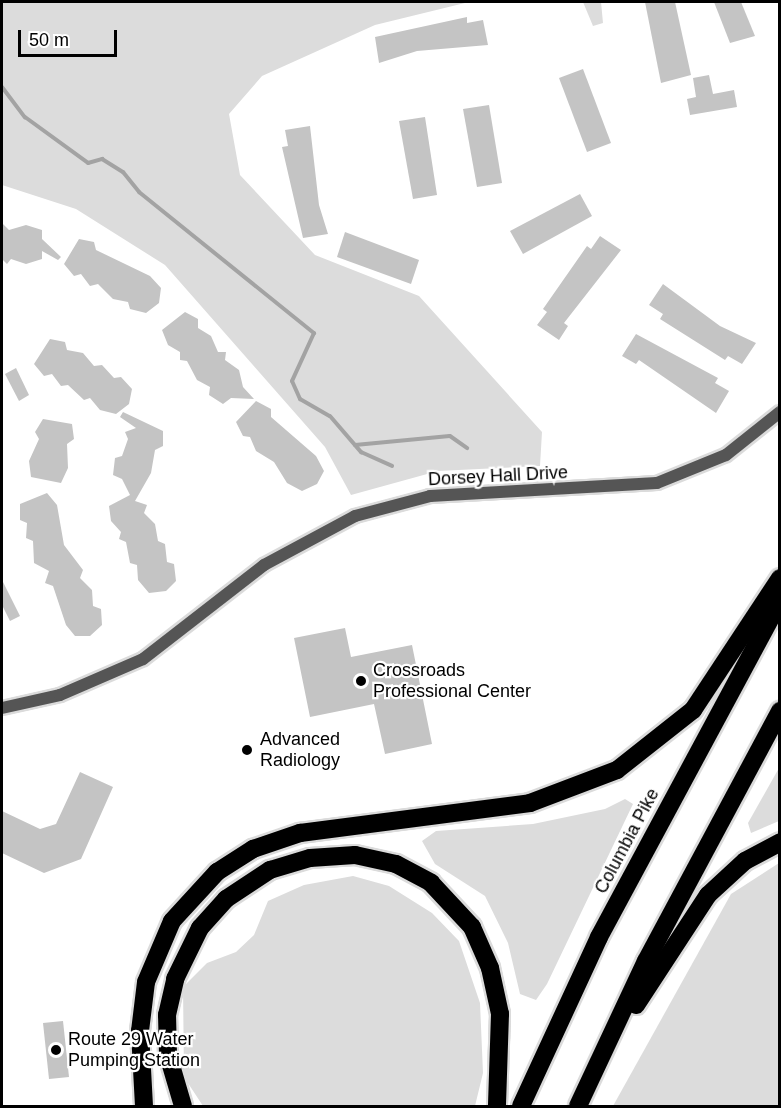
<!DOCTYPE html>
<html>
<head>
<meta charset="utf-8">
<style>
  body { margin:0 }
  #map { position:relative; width:781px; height:1108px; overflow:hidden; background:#fff; font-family:Helvetica,sans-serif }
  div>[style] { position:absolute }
  .green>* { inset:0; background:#dcdcdc }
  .stream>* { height:4px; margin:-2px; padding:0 2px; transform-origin:2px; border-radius:2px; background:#a3a3a3 }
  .building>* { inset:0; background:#c4c4c4 }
  .roads { filter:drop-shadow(2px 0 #dbdbdb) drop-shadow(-2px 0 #dbdbdb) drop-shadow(0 2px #dbdbdb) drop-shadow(0 -2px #dbdbdb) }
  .street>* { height:12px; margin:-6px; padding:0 6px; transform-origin:6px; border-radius:6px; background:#555 }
  .highway>* { height:18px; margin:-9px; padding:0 9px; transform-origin:9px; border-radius:9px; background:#000 }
  .dots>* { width:16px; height:16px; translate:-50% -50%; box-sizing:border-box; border:3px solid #fff; border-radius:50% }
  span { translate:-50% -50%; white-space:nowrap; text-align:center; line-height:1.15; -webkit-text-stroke:4.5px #fff; paint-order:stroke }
  .street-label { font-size:18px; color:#000 }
  .poi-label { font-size:18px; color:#000 }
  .left { translate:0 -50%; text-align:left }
  .frame { position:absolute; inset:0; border:3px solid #000; pointer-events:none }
  .scale { position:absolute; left:18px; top:30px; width:99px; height:27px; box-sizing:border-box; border:3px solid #000; border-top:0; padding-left:8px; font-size:18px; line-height:21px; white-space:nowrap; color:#000; -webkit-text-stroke:4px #fff; paint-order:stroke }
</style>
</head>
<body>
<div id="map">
  <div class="green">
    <div style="clip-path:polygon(2px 2px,469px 2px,375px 25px,262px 76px,229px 114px,240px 175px,315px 255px,419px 296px,542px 432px,540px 466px,438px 471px,351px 495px,325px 447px,165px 265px,76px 209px,2px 185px)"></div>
    <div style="clip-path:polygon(583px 2px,601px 2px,603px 23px,593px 26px)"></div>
    <div style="clip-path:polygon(779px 768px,779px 821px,751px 833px,748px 823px)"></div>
    <div style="clip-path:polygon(625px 799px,633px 804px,547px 984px,536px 1000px,520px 994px,508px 943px,485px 896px,435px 864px,422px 841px,436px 831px,533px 824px,605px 809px)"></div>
    <div style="clip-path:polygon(779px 863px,779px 1106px,613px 1106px,731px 894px)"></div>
    <div style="clip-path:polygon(353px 876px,389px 886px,432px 913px,459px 941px,480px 1003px,483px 1073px,475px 1106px,203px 1106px,184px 1077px,183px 987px,207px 963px,236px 952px,254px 935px,268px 901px,304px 885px)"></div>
  </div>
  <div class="stream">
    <div style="left:2px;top:87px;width:38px;rotate:53deg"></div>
    <div style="left:25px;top:117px;width:78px;rotate:36.1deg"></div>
    <div style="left:88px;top:163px;width:15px;rotate:-16deg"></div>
    <div style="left:102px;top:159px;width:25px;rotate:32deg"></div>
    <div style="left:123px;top:172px;width:26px;rotate:51deg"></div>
    <div style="left:139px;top:192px;width:225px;rotate:38.9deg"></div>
    <div style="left:314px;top:333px;width:53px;rotate:114.6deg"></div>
    <div style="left:292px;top:381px;width:20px;rotate:66deg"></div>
    <div style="left:300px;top:399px;width:34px;rotate:30deg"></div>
    <div style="left:330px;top:416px;width:48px;rotate:49.3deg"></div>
    <div style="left:361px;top:452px;width:34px;rotate:24deg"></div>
    <div style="left:355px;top:445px;width:95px;rotate:-5.4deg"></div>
    <div style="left:450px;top:436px;width:21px;rotate:35deg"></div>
  </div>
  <div class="building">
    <div style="clip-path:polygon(645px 2px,675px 2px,691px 75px,661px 83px)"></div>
    <div style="clip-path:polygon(714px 2px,741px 2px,755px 36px,730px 43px)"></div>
    <div style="clip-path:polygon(467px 17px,467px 23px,483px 20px,488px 45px,417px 51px,379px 63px,375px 37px)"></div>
    <div style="clip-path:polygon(583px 69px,611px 143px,587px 152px,559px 78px)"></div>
    <div style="clip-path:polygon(709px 75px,713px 94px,734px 90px,737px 107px,690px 115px,687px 99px,696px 97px,693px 78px)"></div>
    <div style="clip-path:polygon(489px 105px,502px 183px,477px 187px,463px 109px)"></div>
    <div style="clip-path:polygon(425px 117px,437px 195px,413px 199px,399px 121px)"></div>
    <div style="clip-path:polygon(310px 126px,319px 205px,328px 234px,303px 238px,282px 147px,288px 146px,285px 130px)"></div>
    <div style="clip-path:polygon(580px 194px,592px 216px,523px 254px,510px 231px)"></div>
    <div style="clip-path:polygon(2px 223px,9px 230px,26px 225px,42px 230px,42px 239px,61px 257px,58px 260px,42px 251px,42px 259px,26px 264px,11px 259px,7px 264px,2px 259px)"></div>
    <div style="clip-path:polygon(345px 232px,419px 260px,411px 284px,337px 257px)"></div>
    <div style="clip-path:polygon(600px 236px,621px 250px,564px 323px,568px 326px,559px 340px,537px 325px,547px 312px,543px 309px,587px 246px,591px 249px)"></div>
    <div style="clip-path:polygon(79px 239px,94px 242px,96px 250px,150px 276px,161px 288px,159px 303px,146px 313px,130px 309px,128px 302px,113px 299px,98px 284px,90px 286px,81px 274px,74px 276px,64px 264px)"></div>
    <div style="clip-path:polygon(663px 284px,720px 326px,756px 343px,742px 364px,728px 356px,725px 360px,660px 319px,663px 314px,649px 305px)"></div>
    <div style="clip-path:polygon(185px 312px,198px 319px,198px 328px,211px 336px,218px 352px,226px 352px,225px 360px,239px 370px,243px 387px,254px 399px,231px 398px,223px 404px,209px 395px,210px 387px,197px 380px,187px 361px,180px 360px,180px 352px,168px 345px,162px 330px)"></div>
    <div style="clip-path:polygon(636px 334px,718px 378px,715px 383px,729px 391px,716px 413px,639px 360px,636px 364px,622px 356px)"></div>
    <div style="clip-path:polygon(50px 339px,65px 342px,67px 350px,83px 353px,94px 366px,102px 365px,114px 378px,121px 377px,132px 389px,129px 404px,116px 414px,100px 410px,90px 398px,84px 400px,68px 385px,61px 386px,52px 374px,44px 376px,34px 364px)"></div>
    <div style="clip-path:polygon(16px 368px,29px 395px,19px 401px,5px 374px)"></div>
    <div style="clip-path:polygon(256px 401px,271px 409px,271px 417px,316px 456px,324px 471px,317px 484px,302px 491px,287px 483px,274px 462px,256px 451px,250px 437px,243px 436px,236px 422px)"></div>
    <div style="clip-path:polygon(123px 412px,163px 431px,163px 446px,155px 450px,151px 473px,135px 501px,147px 505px,144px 513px,155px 524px,158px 541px,165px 544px,167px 562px,174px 564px,176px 581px,166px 591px,149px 593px,138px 580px,137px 565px,130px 563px,126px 542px,119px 539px,121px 532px,111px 521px,109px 506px,130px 495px,122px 479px,113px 475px,115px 458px,122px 456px,128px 439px,125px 432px,136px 428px,120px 417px)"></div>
    <div style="clip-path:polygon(43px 419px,72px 424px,74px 439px,67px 444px,68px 468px,61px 483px,31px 477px,29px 461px,39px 439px,35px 432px)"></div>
    <div style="clip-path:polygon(47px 493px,57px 505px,64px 545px,83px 570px,80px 578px,92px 590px,93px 606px,101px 609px,102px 625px,90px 636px,75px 636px,66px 625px,53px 586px,45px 583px,49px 571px,34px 563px,33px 541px,26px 538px,27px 523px,20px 520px,20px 504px)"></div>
    <div style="clip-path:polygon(2px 580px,20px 616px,10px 621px,2px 605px)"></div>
    <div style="clip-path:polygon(345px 628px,351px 657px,412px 645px,432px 744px,385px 754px,374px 704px,310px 717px,294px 638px)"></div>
    <div style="clip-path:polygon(80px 772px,113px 787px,81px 859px,44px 873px,2px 853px,2px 811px,40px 829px,56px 824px)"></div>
    <div style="clip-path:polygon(63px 1021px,69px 1077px,49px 1079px,43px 1023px)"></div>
  </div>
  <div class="roads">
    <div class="street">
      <div style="left:2px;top:708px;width:59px;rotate:-12.6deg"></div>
      <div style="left:60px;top:695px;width:90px;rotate:-23.4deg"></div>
      <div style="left:143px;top:659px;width:153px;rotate:-37.8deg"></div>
      <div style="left:264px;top:565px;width:103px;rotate:-28.3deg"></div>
      <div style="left:355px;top:516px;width:78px;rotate:-14.9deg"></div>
      <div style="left:430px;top:496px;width:227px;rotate:-3.3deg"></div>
      <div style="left:657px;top:483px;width:74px;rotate:-22.1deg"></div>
      <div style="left:726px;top:455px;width:69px;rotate:-38.5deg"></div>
    </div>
    <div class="highway">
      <div style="left:636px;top:1005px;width:131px;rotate:-56.8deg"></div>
      <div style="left:708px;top:895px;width:50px;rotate:-42.6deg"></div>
      <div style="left:745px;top:861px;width:40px;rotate:-28deg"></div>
      <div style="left:144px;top:1106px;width:75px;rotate:-93.1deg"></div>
      <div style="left:140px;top:1031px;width:49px;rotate:-83deg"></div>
      <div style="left:146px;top:982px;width:66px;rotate:-66.9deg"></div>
      <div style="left:172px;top:921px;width:67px;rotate:-47.4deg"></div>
      <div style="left:217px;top:872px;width:43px;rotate:-32.6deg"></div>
      <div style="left:253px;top:849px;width:50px;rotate:-18.8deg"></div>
      <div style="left:300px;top:833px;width:232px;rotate:-7.4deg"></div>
      <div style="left:530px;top:803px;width:93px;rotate:-20.8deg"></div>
      <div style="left:617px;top:770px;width:97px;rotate:-38.3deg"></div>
      <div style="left:693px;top:710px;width:158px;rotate:-56.6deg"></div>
      <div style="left:183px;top:1106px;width:53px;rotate:-106.4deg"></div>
      <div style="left:168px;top:1055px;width:40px;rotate:-91.4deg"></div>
      <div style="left:167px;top:1015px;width:37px;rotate:-77deg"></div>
      <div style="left:175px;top:979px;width:57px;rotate:-63.9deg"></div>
      <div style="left:200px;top:928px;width:39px;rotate:-48deg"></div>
      <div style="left:226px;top:899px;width:53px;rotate:-33.4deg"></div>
      <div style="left:270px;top:870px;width:42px;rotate:-16.7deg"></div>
      <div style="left:310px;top:858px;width:45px;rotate:-3.8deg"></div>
      <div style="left:355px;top:855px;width:42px;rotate:12.4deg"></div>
      <div style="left:396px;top:864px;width:40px;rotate:28deg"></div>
      <div style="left:431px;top:883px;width:60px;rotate:47deg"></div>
      <div style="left:472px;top:927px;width:45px;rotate:66.3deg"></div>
      <div style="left:490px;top:968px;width:47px;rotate:77.7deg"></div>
      <div style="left:500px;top:1014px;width:92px;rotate:91.9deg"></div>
      <div style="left:521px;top:1106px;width:186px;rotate:-65.2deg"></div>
      <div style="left:599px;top:937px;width:382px;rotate:-61.7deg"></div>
      <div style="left:578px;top:1106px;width:160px;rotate:-64.9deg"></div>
      <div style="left:646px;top:961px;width:284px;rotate:-61.8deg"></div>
    </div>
  </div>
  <div class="dots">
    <div style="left:361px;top:681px;background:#000"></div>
    <div style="left:247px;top:750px;background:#000"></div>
    <div style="left:56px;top:1050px;background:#000"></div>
  </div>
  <div class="street-label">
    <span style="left:498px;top:476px;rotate:-3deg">Dorsey Hall Drive</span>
    <span style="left:627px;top:841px;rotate:-62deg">Columbia Pike</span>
  </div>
  <div class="poi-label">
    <span class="left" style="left:373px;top:681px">Crossroads<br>Professional Center</span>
    <span class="left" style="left:260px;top:750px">Advanced<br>Radiology</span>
    <span class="left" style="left:68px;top:1050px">Route 29 Water<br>Pumping Station</span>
  </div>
  <div class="frame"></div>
  <div class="scale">50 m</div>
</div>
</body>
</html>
